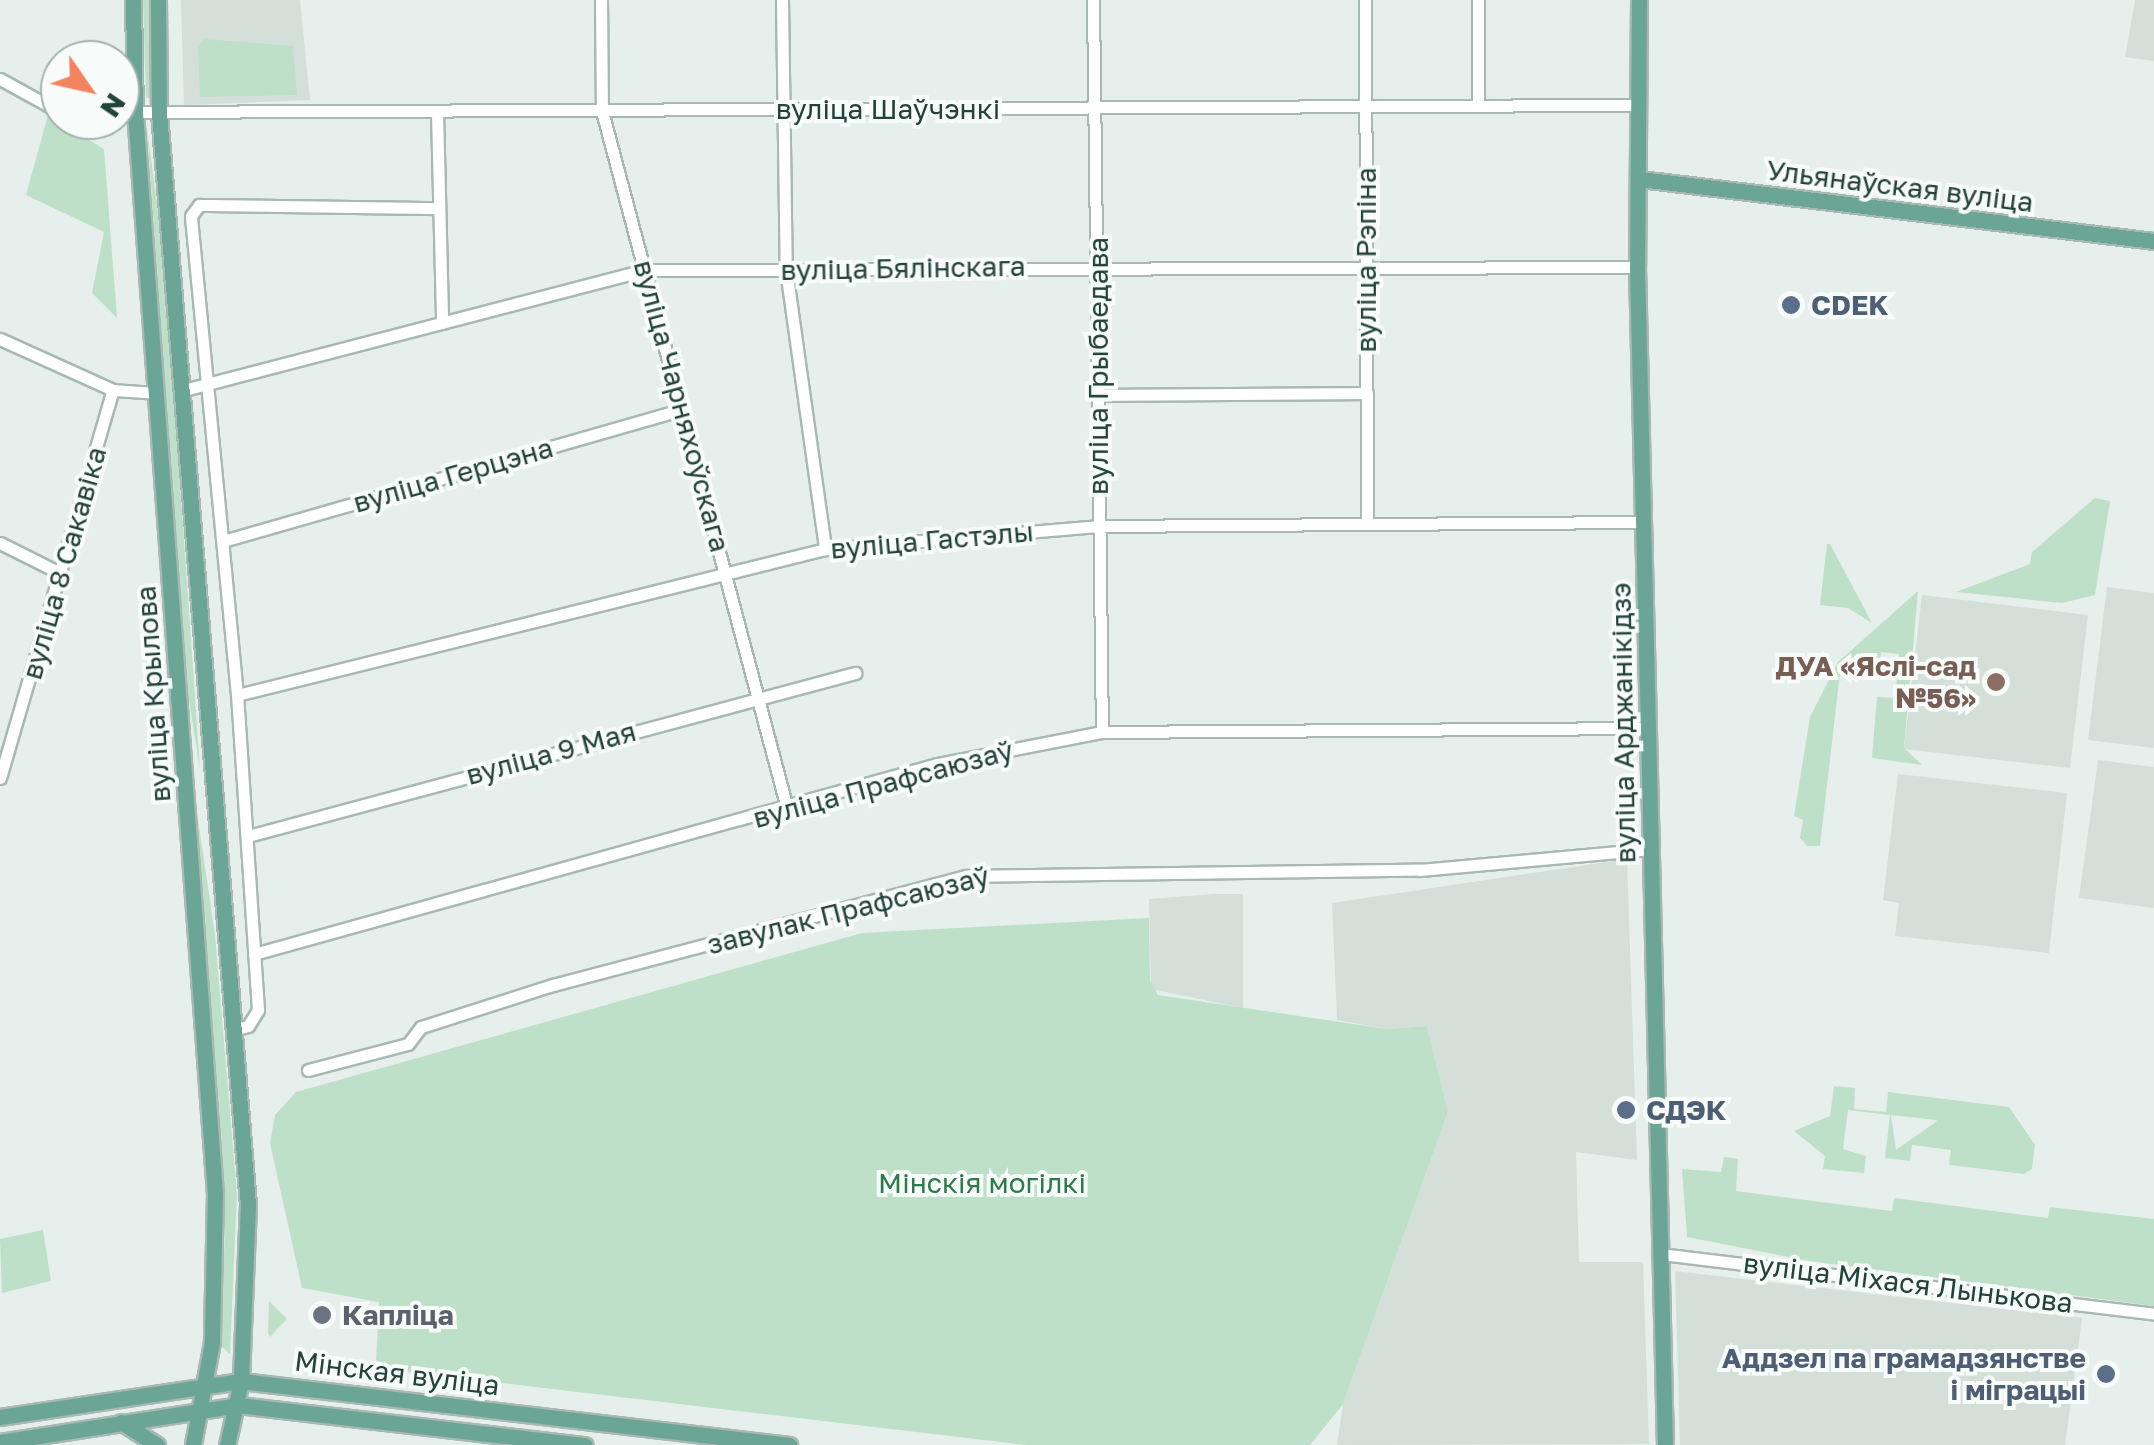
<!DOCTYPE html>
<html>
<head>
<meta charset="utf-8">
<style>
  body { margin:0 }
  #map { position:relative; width:2154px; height:1445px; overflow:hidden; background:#e6efeb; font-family:"Golos Text",sans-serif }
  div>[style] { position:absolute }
  .built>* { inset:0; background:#d4dfda }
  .green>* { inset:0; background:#bfe0c8 }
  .roads { filter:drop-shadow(2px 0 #a8b8b2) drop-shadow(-2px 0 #a8b8b2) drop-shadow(0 2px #a8b8b2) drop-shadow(0 -2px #a8b8b2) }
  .minor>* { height:11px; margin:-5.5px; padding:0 5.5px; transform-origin:5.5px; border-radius:5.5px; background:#fff }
  .major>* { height:15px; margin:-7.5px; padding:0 7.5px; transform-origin:7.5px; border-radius:7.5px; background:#6aa596 }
  .dots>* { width:28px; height:28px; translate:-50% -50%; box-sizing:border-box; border:5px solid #f7fbf9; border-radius:50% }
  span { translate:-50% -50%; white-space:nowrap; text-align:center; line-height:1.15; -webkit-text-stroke:8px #f7fbf9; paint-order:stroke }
  .street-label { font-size:28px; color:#24423a }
  .service-label { font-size:28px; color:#4e5e75; font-weight:700 }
  .left { translate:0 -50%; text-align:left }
  .right { translate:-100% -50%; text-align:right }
  .education-label { font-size:28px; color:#785e54; font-weight:700 }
  .park-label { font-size:28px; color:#2d7a4b }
  .worship-label { font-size:28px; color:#5b616d; font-weight:700 }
  .north { position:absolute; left:40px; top:40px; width:100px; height:100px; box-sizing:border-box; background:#f7fbf9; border:2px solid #a3b1ad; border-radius:50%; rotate:124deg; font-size:28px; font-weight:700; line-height:40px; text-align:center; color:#24423a }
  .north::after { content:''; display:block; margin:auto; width:35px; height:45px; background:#f4845f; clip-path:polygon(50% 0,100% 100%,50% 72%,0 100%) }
</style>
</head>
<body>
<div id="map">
  <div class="built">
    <div style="clip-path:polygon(181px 0,300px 0,310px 100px,184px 105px)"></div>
    <div style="clip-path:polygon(2135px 0,2154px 0,2154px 61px,2125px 57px)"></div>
    <div style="clip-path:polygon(2107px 587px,2154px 593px,2154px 748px,2088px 740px)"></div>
    <div style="clip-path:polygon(1922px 595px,2088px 615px,2070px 768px,1904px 749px)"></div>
    <div style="clip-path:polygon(2098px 760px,2154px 767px,2154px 908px,2079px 898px)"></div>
    <div style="clip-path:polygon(1898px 774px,2067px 793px,2049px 953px,1895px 936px,1899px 903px,1883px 900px)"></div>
    <div style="clip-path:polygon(1627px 859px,1637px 1160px,1576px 1152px,1579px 1262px,1643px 1262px,1649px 1444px,1337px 1445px,1343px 1404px,1448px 1112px,1427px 1026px,1387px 1029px,1337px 1020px,1332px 903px)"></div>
    <div style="clip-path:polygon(1214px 894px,1243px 894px,1243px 1008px,1151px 989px,1149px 899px)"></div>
    <div style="clip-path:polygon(1675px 1271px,2082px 1318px,2065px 1445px,1680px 1445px)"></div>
  </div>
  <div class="green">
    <div style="clip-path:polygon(143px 0,150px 0,150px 98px,146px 98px)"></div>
    <div style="clip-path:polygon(204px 39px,293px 46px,297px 95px,200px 97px,198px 47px)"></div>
    <div style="clip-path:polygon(48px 115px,104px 149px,117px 318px,92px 293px,104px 232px,26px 195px)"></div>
    <div style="clip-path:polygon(147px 128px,165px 265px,200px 769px,185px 676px)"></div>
    <div style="clip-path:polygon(2095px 498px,2110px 501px,2095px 595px,2062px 603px,1956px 592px,2030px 564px,2032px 552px)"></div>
    <div style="clip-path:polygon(1827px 544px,1830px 544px,1872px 623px,1848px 608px,1820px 605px)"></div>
    <div style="clip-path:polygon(1918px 591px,1904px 748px,1922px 765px,1872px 758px,1877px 697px,1895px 698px,1899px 654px,1881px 652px,1880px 668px,1841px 664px,1820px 846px,1807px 846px,1800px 838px,1803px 820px,1794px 816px,1810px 717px,1838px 662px)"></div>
    <div style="clip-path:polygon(194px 792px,215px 935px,237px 1194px,230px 1354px,219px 1344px,225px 1234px)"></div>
    <div style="clip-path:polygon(1149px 918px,1150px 980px,1158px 995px,1387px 1029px,1427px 1026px,1448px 1112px,1343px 1404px,1310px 1445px,1026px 1445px,382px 1369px,376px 1363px,379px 1302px,302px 1288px,270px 1143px,275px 1115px,296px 1092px,862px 933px)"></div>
    <div style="clip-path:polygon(evenodd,1834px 1086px,1855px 1088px,1854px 1109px,1886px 1112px,1888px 1092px,2009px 1107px,2035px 1145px,2032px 1169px,2024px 1174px,1949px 1165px,1951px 1150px,1912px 1145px,1910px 1161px,1885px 1158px,1890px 1115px,1848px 1110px,1843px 1149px,1866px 1156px,1864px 1173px,1823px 1169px,1825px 1156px,1794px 1131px,1830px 1116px,1834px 1086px,1891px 1115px,1936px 1120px,1937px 1121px,1896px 1150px,1891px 1115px)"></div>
    <div style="clip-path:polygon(1724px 1157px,1738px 1159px,1736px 1191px,1892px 1211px,1894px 1198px,2048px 1218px,2050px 1207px,2154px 1219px,2154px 1306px,1809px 1261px,1687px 1237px,1682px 1169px,1721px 1172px)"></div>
    <div style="clip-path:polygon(43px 1230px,51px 1281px,2px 1293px,0 1239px)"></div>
    <div style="clip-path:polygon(269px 1301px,287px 1319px,270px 1337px,268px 1333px)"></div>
  </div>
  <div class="roads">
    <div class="minor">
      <div style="left:601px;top:0;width:111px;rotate:89.5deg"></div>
      <div style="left:602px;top:111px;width:721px;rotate:75.14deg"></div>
      <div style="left:782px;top:0;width:270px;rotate:89.2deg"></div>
      <div style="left:786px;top:270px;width:282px;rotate:82deg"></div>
      <div style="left:1093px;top:0;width:732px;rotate:89.3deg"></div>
      <div style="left:1365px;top:0;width:519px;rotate:89.78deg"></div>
      <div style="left:1478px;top:0;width:106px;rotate:90deg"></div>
      <div style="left:0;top:79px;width:68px;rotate:28.8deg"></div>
      <div style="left:135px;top:112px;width:1505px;rotate:-0.27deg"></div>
      <div style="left:437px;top:112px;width:211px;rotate:88.6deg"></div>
      <div style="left:74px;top:120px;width:15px;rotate:28deg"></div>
      <div style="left:0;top:339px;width:124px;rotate:24.3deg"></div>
      <div style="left:184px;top:390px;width:476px;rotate:-14.6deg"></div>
      <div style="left:645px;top:270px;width:992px;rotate:-0.17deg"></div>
      <div style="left:1097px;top:395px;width:270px;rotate:-0.4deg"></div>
      <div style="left:223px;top:541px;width:478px;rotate:-16deg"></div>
      <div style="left:0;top:543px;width:69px;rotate:26.6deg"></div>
      <div style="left:237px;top:695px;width:606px;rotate:-13.94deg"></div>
      <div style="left:825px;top:549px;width:274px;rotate:-4.8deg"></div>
      <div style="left:1098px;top:526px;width:545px;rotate:-0.42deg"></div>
      <div style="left:0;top:778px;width:404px;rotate:-73.8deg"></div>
      <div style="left:113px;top:390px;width:44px;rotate:3.9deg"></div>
      <div style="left:248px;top:836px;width:629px;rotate:-15.03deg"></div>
      <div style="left:254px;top:954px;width:709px;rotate:-15.55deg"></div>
      <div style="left:937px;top:764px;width:168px;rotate:-11deg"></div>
      <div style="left:1102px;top:732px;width:546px;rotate:-0.42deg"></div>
      <div style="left:232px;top:1030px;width:16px;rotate:-14deg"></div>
      <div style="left:248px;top:1026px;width:19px;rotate:-58deg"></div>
      <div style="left:258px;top:1010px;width:316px;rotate:-93.8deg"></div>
      <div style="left:237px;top:695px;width:481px;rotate:-95.5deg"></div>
      <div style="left:191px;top:216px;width:14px;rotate:-54deg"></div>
      <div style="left:199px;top:205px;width:14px"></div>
      <div style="left:213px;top:205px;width:226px;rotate:0.8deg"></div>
      <div style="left:308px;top:1070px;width:103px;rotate:-14.6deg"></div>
      <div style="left:408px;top:1044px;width:21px;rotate:-53deg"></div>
      <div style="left:421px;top:1027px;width:139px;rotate:-17.7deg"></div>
      <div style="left:553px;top:985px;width:427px;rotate:-14.8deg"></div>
      <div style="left:966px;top:876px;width:454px;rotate:-0.8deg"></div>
      <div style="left:1420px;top:870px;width:232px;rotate:-5.2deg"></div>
      <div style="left:1661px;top:1254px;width:497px;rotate:6.9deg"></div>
    </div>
    <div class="major">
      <div style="left:133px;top:0;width:112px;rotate:89deg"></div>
      <div style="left:135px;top:112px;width:1084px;rotate:85.77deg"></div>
      <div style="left:215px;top:1193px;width:149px;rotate:91.2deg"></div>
      <div style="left:212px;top:1342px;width:105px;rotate:100.5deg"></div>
      <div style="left:158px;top:0;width:113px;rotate:89.5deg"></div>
      <div style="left:159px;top:113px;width:1095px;rotate:85.34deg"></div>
      <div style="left:248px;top:1204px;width:177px;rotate:92.3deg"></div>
      <div style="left:241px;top:1381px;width:66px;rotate:102.3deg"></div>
      <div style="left:1639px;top:0;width:267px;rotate:90.4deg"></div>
      <div style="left:1637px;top:267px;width:1178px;rotate:88.64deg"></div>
      <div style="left:1640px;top:179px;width:518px;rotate:6.88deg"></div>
      <div style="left:0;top:1417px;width:244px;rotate:-8.5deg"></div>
      <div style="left:241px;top:1381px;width:552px;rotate:6.66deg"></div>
      <div style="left:121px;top:1422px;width:43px;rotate:32.6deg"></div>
      <div style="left:0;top:1442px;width:241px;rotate:-8.8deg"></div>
      <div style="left:238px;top:1405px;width:349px;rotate:6.6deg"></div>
    </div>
  </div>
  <div class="dots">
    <div style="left:1791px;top:305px;background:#5c6f8a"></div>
    <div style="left:1996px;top:682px;background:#8d6e63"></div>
    <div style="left:1626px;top:1110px;background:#5c6f8a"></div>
    <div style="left:322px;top:1315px;background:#6b7280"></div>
    <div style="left:2106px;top:1374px;background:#5c6f8a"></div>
  </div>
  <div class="street-label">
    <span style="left:888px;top:109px">вуліца Шаўчэнкі</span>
    <span style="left:1900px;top:186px;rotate:7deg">Ульянаўская вуліца</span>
    <span style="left:1366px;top:260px;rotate:-90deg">вуліца Рэпіна</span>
    <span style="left:903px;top:268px;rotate:-1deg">вуліца Бялінскага</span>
    <span style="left:1098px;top:366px;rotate:-90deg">вуліца Грыбаедава</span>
    <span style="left:682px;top:406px;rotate:75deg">вуліца Чарняхоўскага</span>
    <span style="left:453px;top:475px;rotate:-16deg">вуліца Герцэна</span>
    <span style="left:932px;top:540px;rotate:-5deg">вуліца Гастэлы</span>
    <span style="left:64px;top:563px;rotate:-74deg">вуліца 8 Сакавіка</span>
    <span style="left:153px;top:694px;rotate:-94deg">вуліца Крылова</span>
    <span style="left:1623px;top:723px;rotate:-91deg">вуліца Арджанікідзэ</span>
    <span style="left:551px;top:753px;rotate:-15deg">вуліца 9 Мая</span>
    <span style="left:883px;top:784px;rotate:-15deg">вуліца Прафсаюзаў</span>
    <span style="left:848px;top:910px;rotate:-14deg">завулак Прафсаюзаў</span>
    <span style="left:1908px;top:1283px;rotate:7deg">вуліца Міхася Лынькова</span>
    <span style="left:397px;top:1373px;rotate:7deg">Мінская вуліца</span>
  </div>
  <div class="service-label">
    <span class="left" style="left:1811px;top:305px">CDEK</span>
    <span class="left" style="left:1646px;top:1110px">СДЭК</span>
    <span class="right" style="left:2086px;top:1374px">Аддзел па грамадзянстве<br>і міграцыі</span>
  </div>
  <div class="education-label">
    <span class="right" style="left:1976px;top:682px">ДУА «Яслі-сад<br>№56»</span>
  </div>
  <div class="park-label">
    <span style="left:982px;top:1183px">Мінскія могілкі</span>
  </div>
  <div class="worship-label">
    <span class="left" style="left:342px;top:1315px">Капліца</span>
  </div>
  <div class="north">N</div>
</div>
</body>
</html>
